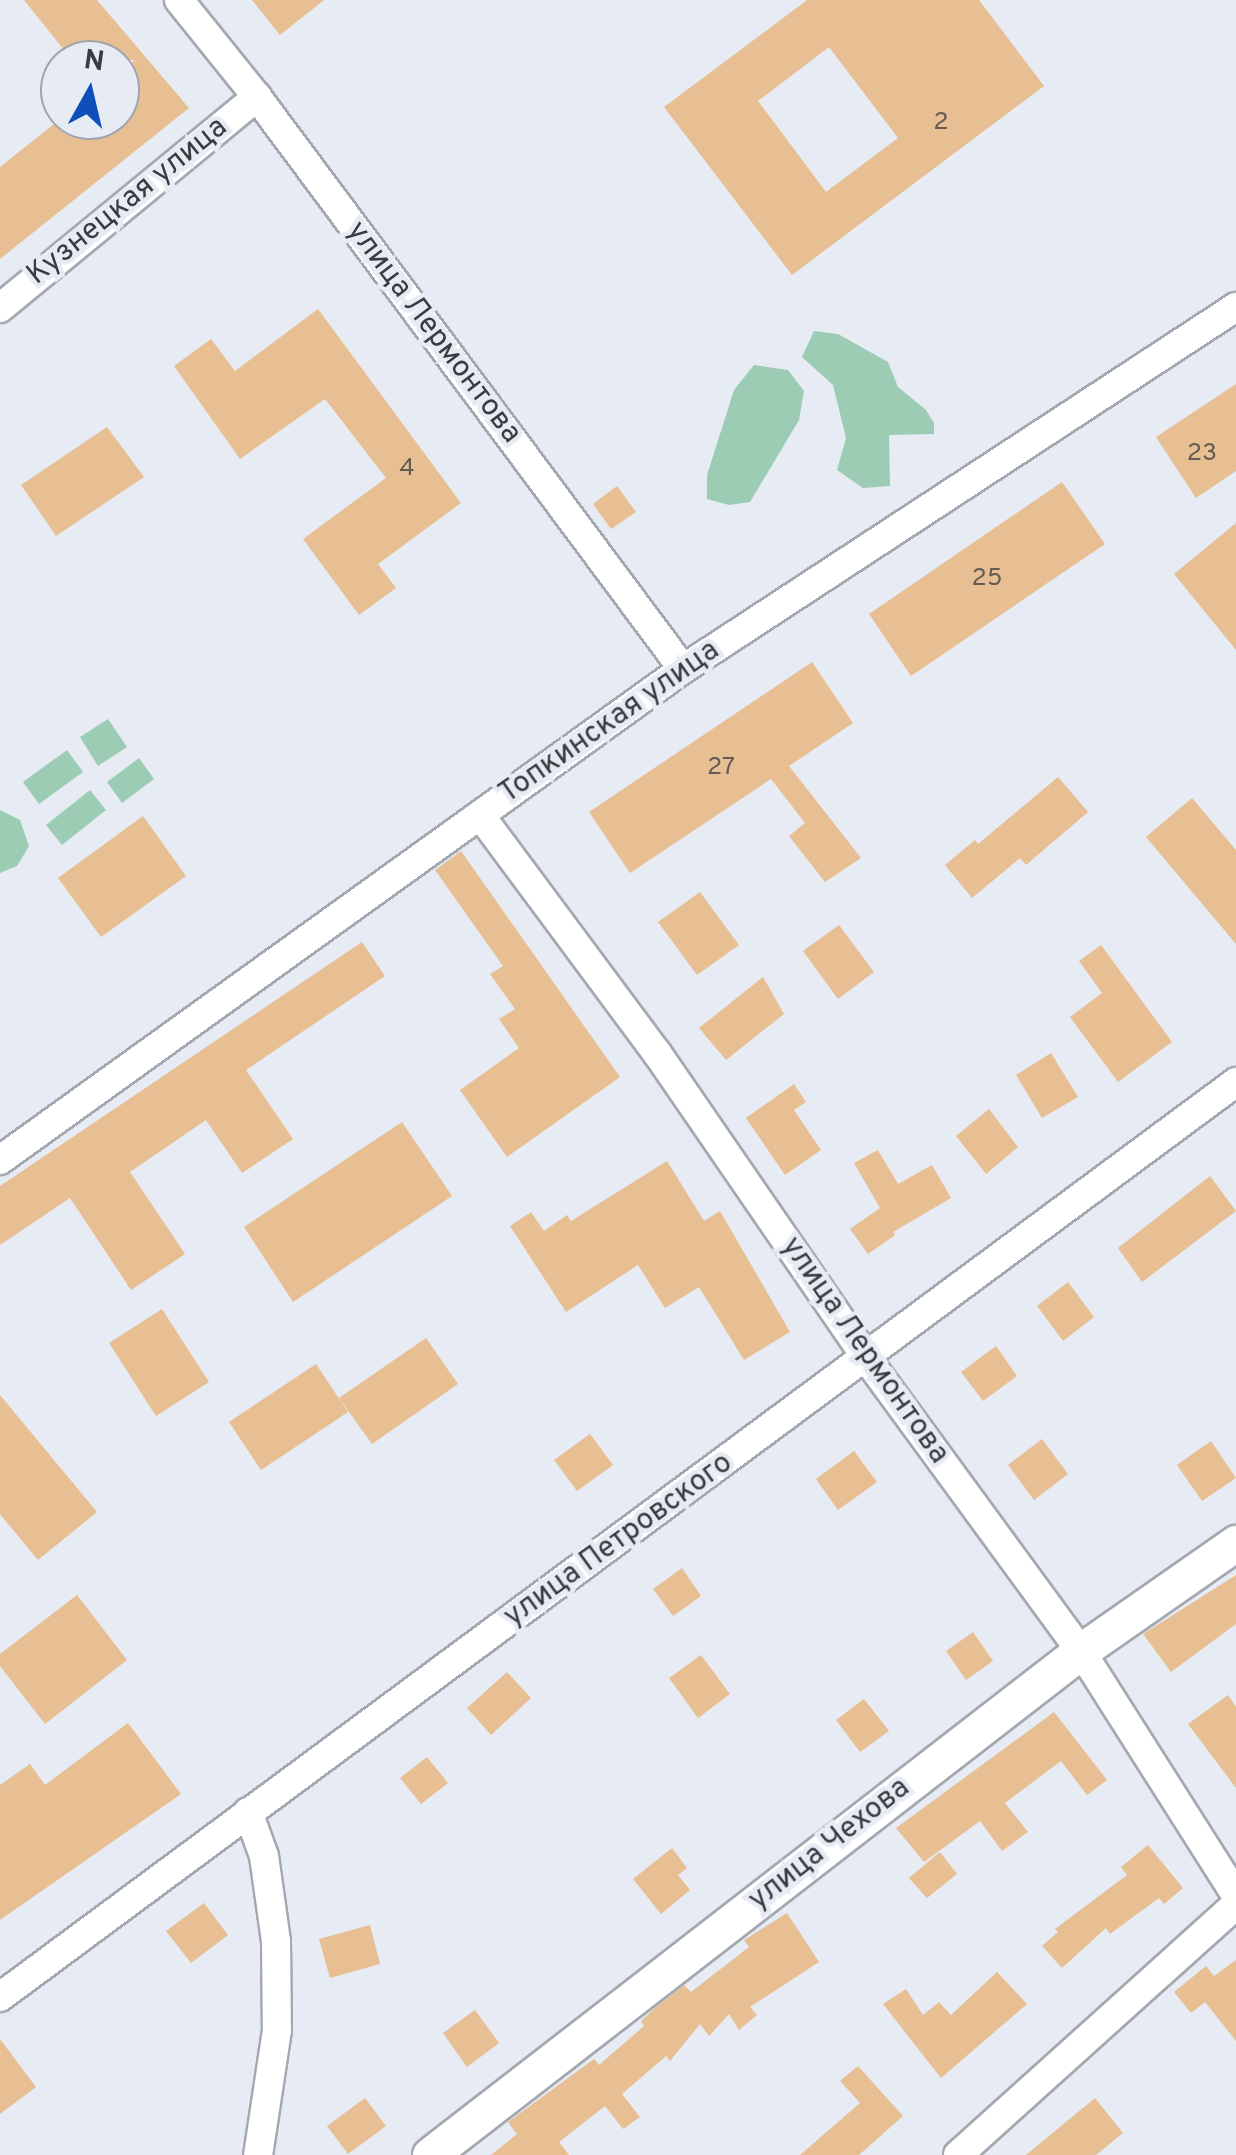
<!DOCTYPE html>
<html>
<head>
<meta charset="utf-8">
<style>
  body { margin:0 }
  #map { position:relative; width:1236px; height:2155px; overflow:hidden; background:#e6ebf4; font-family:Overpass,sans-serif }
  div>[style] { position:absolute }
  .green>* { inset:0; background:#9cccb4 }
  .building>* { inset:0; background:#e7bf92 }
  .roads { filter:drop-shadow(2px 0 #a4a8b0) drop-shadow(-2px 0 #a4a8b0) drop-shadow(0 2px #a4a8b0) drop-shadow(0 -2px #a4a8b0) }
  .minor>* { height:28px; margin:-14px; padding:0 14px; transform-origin:14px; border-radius:14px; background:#fff }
  .tertiary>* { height:35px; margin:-17.5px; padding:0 17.5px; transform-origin:17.5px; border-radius:17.5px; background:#fff }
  span { translate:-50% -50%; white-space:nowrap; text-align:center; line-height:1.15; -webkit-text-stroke:9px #e6ebf4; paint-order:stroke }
  .number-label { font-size:25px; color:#645c53 }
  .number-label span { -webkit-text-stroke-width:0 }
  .street-label { font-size:30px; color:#393b3e }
  .north { position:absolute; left:40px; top:40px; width:100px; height:100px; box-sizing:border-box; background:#e6ebf4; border:2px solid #a1a5ab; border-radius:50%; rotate:8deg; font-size:28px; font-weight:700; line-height:40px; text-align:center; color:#393b3e }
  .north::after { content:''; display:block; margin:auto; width:35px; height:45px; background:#0e4fba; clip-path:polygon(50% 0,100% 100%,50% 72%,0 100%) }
</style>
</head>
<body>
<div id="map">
  <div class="green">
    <div style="clip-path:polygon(814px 331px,838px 334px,888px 362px,898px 387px,926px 410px,934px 423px,934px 434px,889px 435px,890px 486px,863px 488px,837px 470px,846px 438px,833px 385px,802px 357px)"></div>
    <div style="clip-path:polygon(754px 365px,788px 370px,804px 391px,799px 420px,750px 502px,729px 505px,707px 499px,707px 475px,734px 390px)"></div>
    <div style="clip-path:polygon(108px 719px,127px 747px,98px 766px,80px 737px)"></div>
    <div style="clip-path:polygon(67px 750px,83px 772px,39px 804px,23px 782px)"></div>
    <div style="clip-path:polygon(139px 758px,154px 779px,122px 803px,107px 782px)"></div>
    <div style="clip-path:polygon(90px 790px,106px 810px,62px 845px,46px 825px)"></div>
    <div style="clip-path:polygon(0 810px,20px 820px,29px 846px,17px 866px,0 873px)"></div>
  </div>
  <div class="building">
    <div style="clip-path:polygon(24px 0,97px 0,189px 108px,0 259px,0 167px,59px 120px,120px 120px,120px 72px,135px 60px,72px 60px)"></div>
    <div style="clip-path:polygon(252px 0,324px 0,280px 35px)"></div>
    <div style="clip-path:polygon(evenodd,807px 0,979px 0,1044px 86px,792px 275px,664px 107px,807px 0,829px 47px,898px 138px,826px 192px,758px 101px,829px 47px)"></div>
    <div style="clip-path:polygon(318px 309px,461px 503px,378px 564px,396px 588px,359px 615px,303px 539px,386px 478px,325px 399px,240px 459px,174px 366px,211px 339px,235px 371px)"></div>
    <div style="clip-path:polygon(1236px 384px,1236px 471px,1196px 498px,1156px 437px)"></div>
    <div style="clip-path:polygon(107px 427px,144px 477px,56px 536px,21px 485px)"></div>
    <div style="clip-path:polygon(1062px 482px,1105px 544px,911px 676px,869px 614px)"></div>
    <div style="clip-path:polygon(617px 486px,636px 512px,611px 529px,593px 504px)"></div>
    <div style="clip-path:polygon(1236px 523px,1236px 650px,1174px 574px)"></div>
    <div style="clip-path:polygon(812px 662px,853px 723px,789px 766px,861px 858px,825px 882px,789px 836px,805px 823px,771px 779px,630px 873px,589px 812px)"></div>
    <div style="clip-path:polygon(1058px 777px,1088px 812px,1026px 865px,1020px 858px,972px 898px,945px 865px,975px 840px,978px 844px)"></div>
    <div style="clip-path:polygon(1192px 798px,1236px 850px,1236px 944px,1146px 837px)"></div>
    <div style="clip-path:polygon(143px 816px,186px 876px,101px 937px,58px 878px)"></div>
    <div style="clip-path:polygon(461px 851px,620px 1077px,507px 1157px,460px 1090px,519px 1048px,499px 1019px,515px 1009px,490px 974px,503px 966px,435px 870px)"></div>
    <div style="clip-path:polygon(700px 892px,739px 945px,697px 975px,658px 922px)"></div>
    <div style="clip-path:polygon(839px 925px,874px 972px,838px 999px,803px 951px)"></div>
    <div style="clip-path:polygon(362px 942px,385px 976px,246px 1070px,293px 1139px,242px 1173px,206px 1120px,130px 1172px,185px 1254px,131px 1290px,70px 1198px,0 1245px,0 1186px)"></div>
    <div style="clip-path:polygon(1101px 945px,1172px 1042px,1118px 1082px,1070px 1017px,1102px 993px,1079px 961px)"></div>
    <div style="clip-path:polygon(763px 977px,784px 1014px,726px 1060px,699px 1028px)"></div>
    <div style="clip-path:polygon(1051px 1053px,1078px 1097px,1042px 1118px,1016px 1075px)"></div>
    <div style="clip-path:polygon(794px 1084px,806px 1102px,794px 1110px,821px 1150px,785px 1175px,746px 1118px)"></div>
    <div style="clip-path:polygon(989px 1109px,1018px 1147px,986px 1174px,956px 1136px)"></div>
    <div style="clip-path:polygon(402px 1122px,452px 1196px,293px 1302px,244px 1227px)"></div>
    <div style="clip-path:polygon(878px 1150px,898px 1184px,932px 1165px,951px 1198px,893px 1232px,895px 1235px,868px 1254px,850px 1229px,880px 1208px,854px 1163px)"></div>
    <div style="clip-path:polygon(667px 1161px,704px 1221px,720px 1211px,790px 1332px,744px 1360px,699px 1287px,665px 1308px,638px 1265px,566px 1312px,510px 1226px,531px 1212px,544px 1231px,567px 1215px,571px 1221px)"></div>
    <div style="clip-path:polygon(1210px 1176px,1236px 1211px,1142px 1282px,1118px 1248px)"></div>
    <div style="clip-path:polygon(1068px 1282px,1094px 1317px,1063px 1341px,1037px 1306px)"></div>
    <div style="clip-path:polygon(162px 1309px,209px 1382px,156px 1416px,109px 1343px)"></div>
    <div style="clip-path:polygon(426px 1338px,458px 1384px,372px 1444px,339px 1398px)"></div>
    <div style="clip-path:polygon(996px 1346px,1017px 1376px,983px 1401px,961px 1372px)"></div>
    <div style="clip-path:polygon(316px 1364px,348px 1412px,261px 1470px,229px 1422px)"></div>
    <div style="clip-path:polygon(0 1395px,97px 1512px,38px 1560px,0 1514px)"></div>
    <div style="clip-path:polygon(590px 1434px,613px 1465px,577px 1491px,554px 1460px)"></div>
    <div style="clip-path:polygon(1042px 1439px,1068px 1474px,1034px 1500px,1008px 1465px)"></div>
    <div style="clip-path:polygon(1211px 1441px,1236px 1478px,1202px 1501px,1177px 1465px)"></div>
    <div style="clip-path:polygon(854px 1451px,877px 1482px,838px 1510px,816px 1479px)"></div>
    <div style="clip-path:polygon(682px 1568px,701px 1596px,673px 1616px,653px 1589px)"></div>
    <div style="clip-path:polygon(1236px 1575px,1236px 1624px,1171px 1672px,1143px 1634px)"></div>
    <div style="clip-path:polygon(77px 1595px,127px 1660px,45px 1724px,0 1666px,0 1654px)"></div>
    <div style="clip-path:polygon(973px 1632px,993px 1661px,966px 1680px,946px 1651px)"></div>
    <div style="clip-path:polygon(701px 1655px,730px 1694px,698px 1718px,669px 1678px)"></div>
    <div style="clip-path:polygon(507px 1672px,531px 1698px,491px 1735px,467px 1708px)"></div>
    <div style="clip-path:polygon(1228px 1695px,1236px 1707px,1236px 1788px,1188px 1724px)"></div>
    <div style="clip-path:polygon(864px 1699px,889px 1731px,860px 1752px,836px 1720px)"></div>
    <div style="clip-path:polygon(1054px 1712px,1107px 1780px,1087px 1795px,1061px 1761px,1005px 1803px,1028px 1832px,1002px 1851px,980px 1821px,924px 1862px,896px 1828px)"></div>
    <div style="clip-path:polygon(128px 1723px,181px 1794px,0 1920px,0 1785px,30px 1764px,45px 1785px)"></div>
    <div style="clip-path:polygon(427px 1757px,448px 1783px,421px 1804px,400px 1778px)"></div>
    <div style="clip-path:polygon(1148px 1845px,1183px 1888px,1164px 1904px,1159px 1898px,1110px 1934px,1106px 1928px,1062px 1968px,1042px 1946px,1058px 1932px,1055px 1929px,1127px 1875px,1121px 1867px)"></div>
    <div style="clip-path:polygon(672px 1848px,687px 1868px,678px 1875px,690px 1890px,661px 1914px,633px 1879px)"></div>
    <div style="clip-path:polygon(940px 1852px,957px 1874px,927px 1898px,909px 1878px)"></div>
    <div style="clip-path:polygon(204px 1903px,228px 1935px,191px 1963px,166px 1931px)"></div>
    <div style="clip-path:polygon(787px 1913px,819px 1962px,750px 2007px,757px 2015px,739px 2030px,729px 2014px,709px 2036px,700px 2024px,670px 2061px,666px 2056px,622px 2094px,640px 2117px,623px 2129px,605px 2106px,559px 2142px,569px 2155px,491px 2155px,517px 2134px,508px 2122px,594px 2059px,599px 2065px,644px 2026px,641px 2021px,656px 2007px,684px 1985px,691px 1992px,749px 1947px,744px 1940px)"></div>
    <div style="clip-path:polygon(370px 1925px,380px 1964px,330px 1978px,319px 1939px)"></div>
    <div style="clip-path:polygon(1236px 1960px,1236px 2041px,1205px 2002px,1191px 2013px,1174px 1992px,1206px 1966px,1214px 1976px)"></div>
    <div style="clip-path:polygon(997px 1972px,1027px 2004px,941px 2078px,883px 2004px,906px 1989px,923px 2015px,939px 2002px,951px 2015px)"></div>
    <div style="clip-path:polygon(475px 2010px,499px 2043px,467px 2067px,443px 2033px)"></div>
    <div style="clip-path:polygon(0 2039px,36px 2087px,0 2114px)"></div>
    <div style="clip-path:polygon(858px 2066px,903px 2116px,859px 2155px,800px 2155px,860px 2103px,840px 2081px)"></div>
    <div style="clip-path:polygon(365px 2098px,386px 2126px,348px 2154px,327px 2126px)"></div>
    <div style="clip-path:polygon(1095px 2098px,1123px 2133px,1096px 2155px,1026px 2155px)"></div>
  </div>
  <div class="roads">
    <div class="minor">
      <div style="left:179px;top:0;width:124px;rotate:51.2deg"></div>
      <div style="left:257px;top:97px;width:713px;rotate:53.32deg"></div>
      <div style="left:0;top:308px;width:333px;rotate:-39.4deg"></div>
      <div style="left:480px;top:815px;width:297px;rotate:53.4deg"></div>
      <div style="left:657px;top:1053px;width:371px;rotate:55.5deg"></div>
      <div style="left:867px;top:1359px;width:362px;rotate:53.8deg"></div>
      <div style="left:1081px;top:1651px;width:289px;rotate:57.6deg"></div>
      <div style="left:0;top:1160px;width:841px;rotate:-35.71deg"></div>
      <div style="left:683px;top:669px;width:661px;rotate:-33.21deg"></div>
      <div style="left:248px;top:1812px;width:47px;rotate:70deg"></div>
      <div style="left:264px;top:1856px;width:86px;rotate:82deg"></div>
      <div style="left:276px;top:1941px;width:89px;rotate:89.4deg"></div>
      <div style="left:277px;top:2030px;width:126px;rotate:98.6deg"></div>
      <div style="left:0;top:1997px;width:1538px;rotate:-36.51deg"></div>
      <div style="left:958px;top:2155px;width:374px;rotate:-42deg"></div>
    </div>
    <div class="tertiary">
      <div style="left:430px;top:2155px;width:823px;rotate:-37.75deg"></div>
      <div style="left:1081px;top:1651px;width:189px;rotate:-34.9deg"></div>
    </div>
  </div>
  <div class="number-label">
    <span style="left:941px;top:123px">2</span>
    <span style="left:1202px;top:454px">23</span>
    <span style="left:407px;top:469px">4</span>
    <span style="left:987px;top:579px">25</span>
    <span style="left:721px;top:768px">27</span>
  </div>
  <div class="street-label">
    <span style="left:128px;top:202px;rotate:-39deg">Кузнецкая улица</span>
    <span style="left:433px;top:333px;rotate:53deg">улица Лермонтова</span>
    <span style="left:610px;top:723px;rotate:-35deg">Топкинская улица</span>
    <span style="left:864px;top:1351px;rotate:55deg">улица Лермонтова</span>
    <span style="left:619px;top:1541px;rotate:-36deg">улица Петровского</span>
    <span style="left:830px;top:1845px;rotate:-38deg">улица Чехова</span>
  </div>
  <div class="north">N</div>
</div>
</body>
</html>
